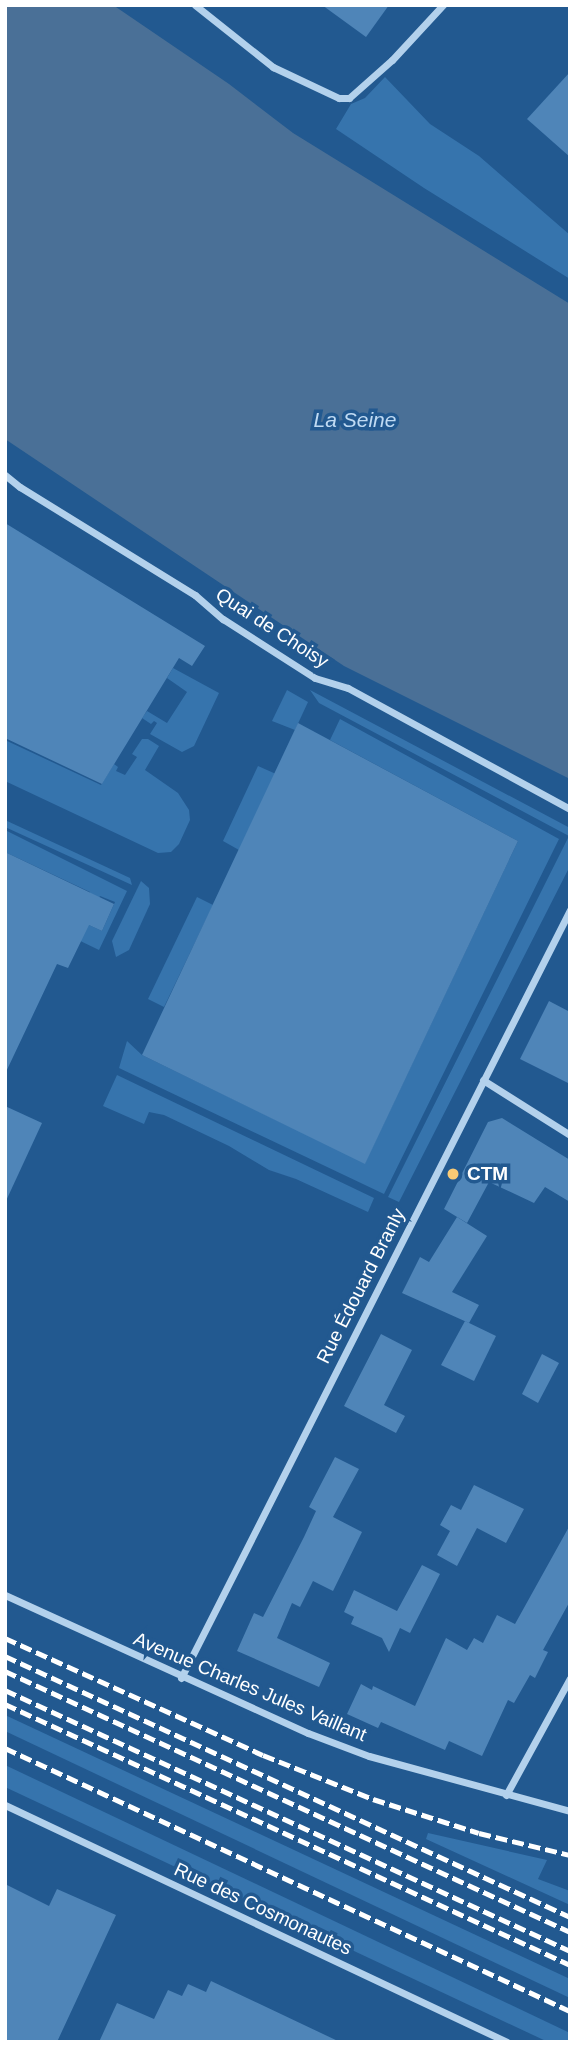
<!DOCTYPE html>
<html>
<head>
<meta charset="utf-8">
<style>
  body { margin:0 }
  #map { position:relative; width:575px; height:2047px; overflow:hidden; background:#225990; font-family:Arial,sans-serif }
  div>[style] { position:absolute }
  .green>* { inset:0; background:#3674ad }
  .water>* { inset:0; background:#4a7097 }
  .building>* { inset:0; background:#4f85b8 }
  .minor>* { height:7px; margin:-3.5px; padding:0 3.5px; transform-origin:3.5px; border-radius:3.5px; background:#b3d1ec }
  .rail>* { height:5px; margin-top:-2.5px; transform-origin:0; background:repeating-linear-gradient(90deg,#fff 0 12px,transparent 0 17px) }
  .dots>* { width:19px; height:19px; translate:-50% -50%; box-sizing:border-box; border:4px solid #225990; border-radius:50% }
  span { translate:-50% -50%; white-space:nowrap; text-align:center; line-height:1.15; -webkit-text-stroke:7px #225990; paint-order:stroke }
  .street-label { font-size:19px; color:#fff }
  .poi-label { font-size:19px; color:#fff; font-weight:700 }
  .left { translate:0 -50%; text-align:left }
  .water-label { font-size:21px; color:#bfdaf3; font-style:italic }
  .frame { position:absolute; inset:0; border:7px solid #fff; pointer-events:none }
</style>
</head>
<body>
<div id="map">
  <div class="green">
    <div style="clip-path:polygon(385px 77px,430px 124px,479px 156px,570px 235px,570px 279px,424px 188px,336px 129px,351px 104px,365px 98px)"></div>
    <div style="clip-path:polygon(173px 668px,219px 693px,194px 746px,182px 752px,150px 734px,157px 723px,154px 721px,151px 724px,142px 718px,147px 711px,167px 723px,187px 692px,167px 678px)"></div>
    <div style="clip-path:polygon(287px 690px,308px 702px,295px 730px,272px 721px)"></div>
    <div style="clip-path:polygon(310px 690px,570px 828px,570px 866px,399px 1202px,388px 1197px,569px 836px,319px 703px)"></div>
    <div style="clip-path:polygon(340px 719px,559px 839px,384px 1194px,119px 1068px,127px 1041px,142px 1055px,365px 1163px,518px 841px,330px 740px)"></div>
    <div style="clip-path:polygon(142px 739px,148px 739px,159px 746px,145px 770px,178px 793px,189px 810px,190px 820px,179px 844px,171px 852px,158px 853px,5px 781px,5px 740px,101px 785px,114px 764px,118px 767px,116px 771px,125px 775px,137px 757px,132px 754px)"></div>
    <div style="clip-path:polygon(258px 766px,276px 774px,239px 850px,223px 841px)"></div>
    <div style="clip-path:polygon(5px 820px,130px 878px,132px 885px,5px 827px)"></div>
    <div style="clip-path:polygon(evenodd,5px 830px,127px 891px,99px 950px,70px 936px,90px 892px,5px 852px,5px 830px,100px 896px,115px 902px,102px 931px,87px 924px,100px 896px)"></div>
    <div style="clip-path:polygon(141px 881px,149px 888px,150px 904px,129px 950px,116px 957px,112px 941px)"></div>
    <div style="clip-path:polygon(197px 897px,213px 905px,164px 1007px,148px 999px)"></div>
    <div style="clip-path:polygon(117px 1075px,374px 1198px,368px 1212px,296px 1179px,269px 1170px,229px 1146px,164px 1115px,149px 1112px,144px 1124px,103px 1106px)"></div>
    <div style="clip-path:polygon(5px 1715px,570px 1979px,570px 1998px,5px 1731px)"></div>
    <div style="clip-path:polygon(5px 1765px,570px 2033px,570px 2042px,548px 2042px,5px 1787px)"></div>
    <div style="clip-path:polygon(428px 1833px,547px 1860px,538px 1879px,570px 1891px,570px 1905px,426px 1839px)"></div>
  </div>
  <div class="water">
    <div style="clip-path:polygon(5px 5px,113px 5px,229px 84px,293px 133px,570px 304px,570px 779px,344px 666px,5px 439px)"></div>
  </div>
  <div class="building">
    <div style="clip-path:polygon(322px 5px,389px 5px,366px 37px)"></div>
    <div style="clip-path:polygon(570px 72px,570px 157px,527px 119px)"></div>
    <div style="clip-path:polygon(5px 523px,205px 646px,192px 666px,179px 658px,102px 784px,5px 738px)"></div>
    <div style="clip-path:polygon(298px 723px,518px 841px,365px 1164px,142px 1055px)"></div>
    <div style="clip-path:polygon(5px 852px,114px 904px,102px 931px,89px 925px,68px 968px,57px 964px,5px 1074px)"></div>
    <div style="clip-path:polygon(549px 1001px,570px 1012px,570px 1084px,520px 1059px)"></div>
    <div style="clip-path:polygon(5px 1106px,42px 1123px,5px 1203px)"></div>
    <div style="clip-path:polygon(502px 1118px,570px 1160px,570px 1202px,545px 1187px,534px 1203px,489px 1182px,467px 1223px,444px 1209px,488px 1122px)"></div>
    <div style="clip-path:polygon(457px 1217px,487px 1236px,452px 1292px,479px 1305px,469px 1323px,402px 1293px,420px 1257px,429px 1262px)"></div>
    <div style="clip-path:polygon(465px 1321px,496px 1336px,474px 1381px,441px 1365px)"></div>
    <div style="clip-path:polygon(381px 1334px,412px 1350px,384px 1405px,405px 1416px,396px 1433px,344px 1406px)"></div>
    <div style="clip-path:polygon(542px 1354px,559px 1363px,538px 1403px,522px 1394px)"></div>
    <div style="clip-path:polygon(335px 1457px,359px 1469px,333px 1517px,362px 1532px,333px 1591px,313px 1581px,300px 1607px,292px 1603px,277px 1638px,330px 1663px,319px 1687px,237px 1651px,254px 1613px,263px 1617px,304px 1537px,316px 1511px,309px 1507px)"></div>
    <div style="clip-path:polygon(474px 1485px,524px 1509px,506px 1543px,477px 1528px,457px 1566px,437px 1555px,450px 1531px,440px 1525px,451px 1505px,461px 1510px)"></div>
    <div style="clip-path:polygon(570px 1525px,570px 1601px,543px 1650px,548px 1652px,535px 1678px,530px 1675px,514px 1703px,508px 1700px,482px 1756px,449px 1741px,445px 1750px,381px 1722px,378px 1728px,347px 1714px,361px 1684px,372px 1690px,373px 1686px,415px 1706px,446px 1638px,467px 1650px,474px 1638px,483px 1643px,497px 1615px,515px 1624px)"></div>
    <div style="clip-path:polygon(422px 1565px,440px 1574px,410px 1633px,400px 1628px,389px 1652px,382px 1638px,351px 1624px,354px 1617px,344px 1612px,354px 1590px,397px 1611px)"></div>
    <div style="clip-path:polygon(5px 1884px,49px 1906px,57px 1889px,116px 1915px,57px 2042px,5px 2042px)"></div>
    <div style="clip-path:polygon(211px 1981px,340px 2042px,99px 2042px,117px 2003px,154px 2019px,168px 1990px,182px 1996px,188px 1984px,206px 1992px)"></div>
  </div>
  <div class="minor">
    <div style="left:195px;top:5px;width:100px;rotate:38.5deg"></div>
    <div style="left:273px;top:67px;width:73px;rotate:25.2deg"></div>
    <div style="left:339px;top:98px;width:10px"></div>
    <div style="left:349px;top:98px;width:57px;rotate:-41.5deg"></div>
    <div style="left:392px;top:60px;width:75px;rotate:-47.2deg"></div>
    <div style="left:5px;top:475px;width:19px;rotate:39deg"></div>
    <div style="left:20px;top:487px;width:206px;rotate:31.7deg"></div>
    <div style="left:195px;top:595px;width:37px;rotate:41deg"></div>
    <div style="left:223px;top:619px;width:109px;rotate:32.7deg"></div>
    <div style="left:315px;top:678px;width:34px;rotate:17deg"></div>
    <div style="left:348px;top:688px;width:253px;rotate:28.6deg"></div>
    <div style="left:483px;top:1080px;width:103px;rotate:32.3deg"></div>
    <div style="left:5px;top:1595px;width:333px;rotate:24.5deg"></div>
    <div style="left:308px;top:1733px;width:65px;rotate:20.7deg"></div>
    <div style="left:369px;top:1756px;width:208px;rotate:15.3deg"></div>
    <div style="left:181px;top:1678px;width:861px;rotate:-63.14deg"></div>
    <div style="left:506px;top:1795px;width:133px;rotate:-61.3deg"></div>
    <div style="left:5px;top:1805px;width:555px;rotate:25.27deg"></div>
  </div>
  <div class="rail">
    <div style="left:5px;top:1638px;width:283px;rotate:24.4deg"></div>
    <div style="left:263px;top:1755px;width:118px;rotate:21.8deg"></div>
    <div style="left:373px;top:1799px;width:111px;rotate:17.8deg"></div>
    <div style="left:479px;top:1833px;width:94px;rotate:13.6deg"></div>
    <div style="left:5px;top:1656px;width:622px;rotate:24.79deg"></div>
    <div style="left:5px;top:1671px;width:622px;rotate:24.79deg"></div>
    <div style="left:5px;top:1690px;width:622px;rotate:24.79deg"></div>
    <div style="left:5px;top:1704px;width:622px;rotate:24.79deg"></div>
    <div style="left:5px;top:1748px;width:623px;rotate:24.96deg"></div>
  </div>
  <div class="dots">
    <div style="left:453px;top:1174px;background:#f8ca75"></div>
  </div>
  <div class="street-label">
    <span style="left:272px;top:628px;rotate:33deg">Quai de Choisy</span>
    <span style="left:361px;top:1286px;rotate:-63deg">Rue Édouard Branly</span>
    <span style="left:250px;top:1687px;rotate:23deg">Avenue Charles Jules Vaillant</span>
    <span style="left:263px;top:1909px;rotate:25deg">Rue des Cosmonautes</span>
  </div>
  <div class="poi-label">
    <span class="left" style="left:467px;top:1174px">CTM</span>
  </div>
  <div class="water-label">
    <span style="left:355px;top:420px">La Seine</span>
  </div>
  <div class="frame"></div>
</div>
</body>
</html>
